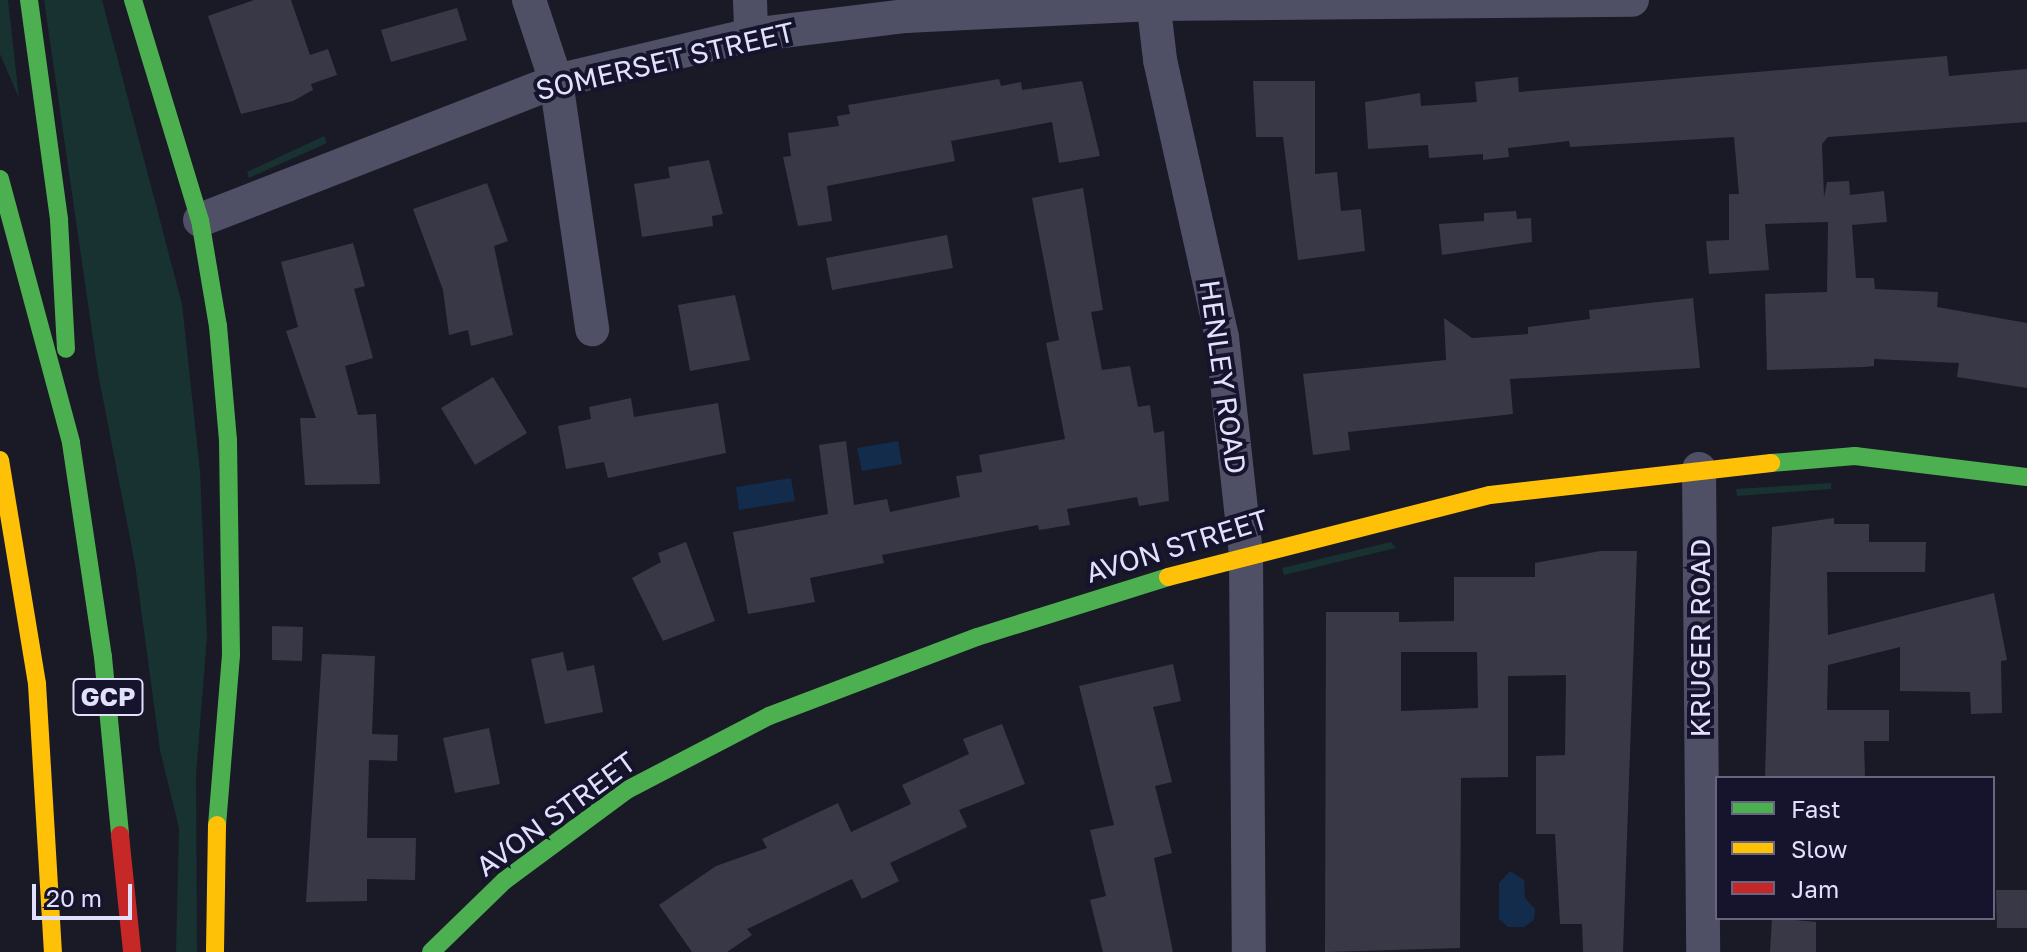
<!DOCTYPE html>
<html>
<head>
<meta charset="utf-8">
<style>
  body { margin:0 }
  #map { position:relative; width:2027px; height:952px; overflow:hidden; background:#1a1926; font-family:"Golos Text",sans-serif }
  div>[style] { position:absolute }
  .green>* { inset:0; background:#173230 }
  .water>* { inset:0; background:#132c4c }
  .building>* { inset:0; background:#393847 }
  .street>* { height:34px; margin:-17px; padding:0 17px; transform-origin:17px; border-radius:17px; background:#4f4f66 }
  .fast>* { height:18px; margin:-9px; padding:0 9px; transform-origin:9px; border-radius:9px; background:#4caf50 }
  .slow>* { height:18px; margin:-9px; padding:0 9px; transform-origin:9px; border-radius:9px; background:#ffc107 }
  .jam>* { height:18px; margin:-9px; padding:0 9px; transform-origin:9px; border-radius:9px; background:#c62828 }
  span { translate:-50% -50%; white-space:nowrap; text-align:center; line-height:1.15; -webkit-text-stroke:8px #16132c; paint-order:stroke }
  .shield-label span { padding:2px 6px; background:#16132c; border:2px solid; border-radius:6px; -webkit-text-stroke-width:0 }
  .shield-label { font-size:26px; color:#e1e0fd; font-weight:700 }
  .street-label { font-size:28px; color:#e1e0fd }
  .legend { position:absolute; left:1715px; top:776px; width:280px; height:144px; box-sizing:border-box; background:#16132c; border:2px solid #676580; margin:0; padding:10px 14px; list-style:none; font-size:24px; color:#e1e0fd }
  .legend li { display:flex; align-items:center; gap:16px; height:40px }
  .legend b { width:40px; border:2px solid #676580 }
  .scale { position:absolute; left:32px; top:884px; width:100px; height:36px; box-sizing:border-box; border:4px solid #e1e0fd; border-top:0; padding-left:10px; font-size:24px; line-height:28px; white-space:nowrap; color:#e1e0fd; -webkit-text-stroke:6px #16132c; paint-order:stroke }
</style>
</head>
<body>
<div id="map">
  <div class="green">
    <div style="clip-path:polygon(0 0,8px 0,19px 98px,0 54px)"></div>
    <div style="clip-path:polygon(44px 0,102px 0,182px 304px,200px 471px,207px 636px,196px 775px,197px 952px,176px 952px,179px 828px,160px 750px,135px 564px,98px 373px)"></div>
    <div style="clip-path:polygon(324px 136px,327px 143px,249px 178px,247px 172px)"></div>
    <div style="clip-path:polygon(1831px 483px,1831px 489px,1737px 496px,1736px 489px)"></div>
    <div style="clip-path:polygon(1391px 542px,1396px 548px,1284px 575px,1282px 568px)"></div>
  </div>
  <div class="water">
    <div style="clip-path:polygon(898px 441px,902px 464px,862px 471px,857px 448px)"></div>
    <div style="clip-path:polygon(791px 478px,795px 501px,739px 510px,736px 487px)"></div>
    <div style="clip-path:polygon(1510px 871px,1524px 880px,1525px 898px,1535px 909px,1534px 920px,1524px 927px,1508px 927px,1499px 919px,1499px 883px)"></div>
  </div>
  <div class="building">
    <div style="clip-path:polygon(254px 0,291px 0,310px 55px,328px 49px,337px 75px,311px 84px,313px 90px,293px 101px,241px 114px,208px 16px)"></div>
    <div style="clip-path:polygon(457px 8px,467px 40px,391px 62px,381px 30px)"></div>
    <div style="clip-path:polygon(1947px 56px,1949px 76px,2027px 69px,2027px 122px,1828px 137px,1822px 144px,1824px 197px,1827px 182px,1849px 181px,1850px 195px,1884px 191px,1887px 222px,1852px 225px,1856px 278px,1874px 278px,1875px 289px,1938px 292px,1937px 307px,2027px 323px,2027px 388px,1957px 377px,1959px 363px,1874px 359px,1874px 366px,1864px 367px,1767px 370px,1765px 294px,1827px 292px,1828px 222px,1765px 224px,1769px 270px,1709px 274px,1706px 241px,1729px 240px,1729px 194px,1739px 194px,1734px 137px,1570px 147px,1569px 141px,1508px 148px,1509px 157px,1483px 160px,1483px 154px,1429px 158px,1428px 145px,1368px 149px,1365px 102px,1420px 93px,1421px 106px,1477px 102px,1475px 82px,1518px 77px,1519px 92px)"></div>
    <div style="clip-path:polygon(999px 79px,1001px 86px,1021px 82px,1022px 90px,1082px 81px,1100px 156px,1059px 163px,1052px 122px,951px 141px,955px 161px,827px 186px,832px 221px,798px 226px,783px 157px,791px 156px,788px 133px,839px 126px,837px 116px,850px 114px,848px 105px)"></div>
    <div style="clip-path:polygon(1253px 81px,1315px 81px,1315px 174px,1337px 172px,1341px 211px,1361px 209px,1365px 251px,1298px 260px,1283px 137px,1256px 137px)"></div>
    <div style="clip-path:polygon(709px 160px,723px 214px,712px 216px,713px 226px,642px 237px,634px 184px,670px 178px,668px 167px)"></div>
    <div style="clip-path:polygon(487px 183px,508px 241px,494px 246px,513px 335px,471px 346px,468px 330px,449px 335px,443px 290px,413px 209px)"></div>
    <div style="clip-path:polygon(1083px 188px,1103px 310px,1091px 312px,1102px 370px,1130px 366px,1138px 407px,1150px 405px,1154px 433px,1164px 431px,1169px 501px,1139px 506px,1137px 497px,1067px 509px,1070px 525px,1039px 530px,1038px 525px,882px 555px,884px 563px,810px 578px,815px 602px,748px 614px,733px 532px,828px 514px,819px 445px,846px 441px,854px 505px,887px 499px,890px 512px,960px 497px,956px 476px,982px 472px,979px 455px,1065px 439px,1046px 343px,1059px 340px,1032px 198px)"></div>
    <div style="clip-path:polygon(1516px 211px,1517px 219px,1531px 218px,1532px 242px,1442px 255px,1439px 224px,1484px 221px,1484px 213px)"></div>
    <div style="clip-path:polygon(947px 235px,953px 268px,832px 290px,826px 258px)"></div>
    <div style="clip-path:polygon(353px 243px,365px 286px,354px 289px,373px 358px,345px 366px,358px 415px,376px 414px,380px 484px,305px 485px,300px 418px,316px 418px,286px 331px,298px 327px,281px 262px)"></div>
    <div style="clip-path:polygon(735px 295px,750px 360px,690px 371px,678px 305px)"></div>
    <div style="clip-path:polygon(1693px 298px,1700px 368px,1510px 379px,1513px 414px,1348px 432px,1350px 450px,1313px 455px,1303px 374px,1446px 360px,1444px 318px,1472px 338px,1528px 334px,1528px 327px,1590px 319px,1589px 310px)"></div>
    <div style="clip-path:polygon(493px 377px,527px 433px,475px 465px,441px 408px)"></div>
    <div style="clip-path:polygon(631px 398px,634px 417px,718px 403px,726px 453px,608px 478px,604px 462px,566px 469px,558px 426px,591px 419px,589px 407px)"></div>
    <div style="clip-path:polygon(1834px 518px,1834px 524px,1869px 524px,1869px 542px,1926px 542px,1925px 572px,1827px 572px,1828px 635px,1994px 593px,2007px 660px,2001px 661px,2002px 713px,1971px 714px,1970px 692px,1900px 691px,1900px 647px,1828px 665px,1827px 710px,1889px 710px,1889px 741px,1864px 741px,1865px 778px,1765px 778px,1772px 527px)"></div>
    <div style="clip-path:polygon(686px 542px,715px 621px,663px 641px,632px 578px,661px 562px,658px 553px)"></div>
    <div style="clip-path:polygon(evenodd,1600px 551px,1637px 551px,1623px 952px,1583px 952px,1582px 924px,1560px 924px,1555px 834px,1536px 834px,1536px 756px,1565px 755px,1566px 675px,1508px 676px,1508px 777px,1461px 778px,1460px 948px,1325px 952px,1326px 612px,1399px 612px,1399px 622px,1454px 621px,1454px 577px,1535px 577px,1535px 563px,1600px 551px,1401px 652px,1477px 652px,1478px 708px,1401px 711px,1401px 652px)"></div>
    <div style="clip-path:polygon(272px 626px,303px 627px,302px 661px,272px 660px)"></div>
    <div style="clip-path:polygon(563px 652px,567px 671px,594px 665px,603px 712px,545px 724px,531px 659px)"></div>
    <div style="clip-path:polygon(322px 654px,375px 656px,372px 734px,398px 735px,397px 761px,369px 760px,367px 838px,416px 838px,415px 880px,367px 879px,367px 901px,306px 902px)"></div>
    <div style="clip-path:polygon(1173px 664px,1181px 701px,1153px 707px,1172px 782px,1155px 786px,1172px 853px,1154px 858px,1173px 952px,1103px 952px,1090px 900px,1106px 896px,1090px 830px,1114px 825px,1079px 686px)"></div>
    <div style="clip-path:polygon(1002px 724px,1025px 784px,959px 810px,967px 827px,890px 863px,899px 881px,862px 899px,852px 879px,747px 929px,752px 935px,727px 952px,692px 952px,659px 905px,716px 866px,767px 848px,762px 839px,838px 803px,851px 832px,911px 804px,902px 785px,969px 754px,963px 739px)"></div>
    <div style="clip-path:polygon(489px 728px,500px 784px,455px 793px,443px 738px)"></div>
    <div style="clip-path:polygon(1996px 890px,2027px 890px,2027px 928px,1997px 928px)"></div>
    <div style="clip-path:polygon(1772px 918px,1816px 922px,1816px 952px,1770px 952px)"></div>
  </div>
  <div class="street">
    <div style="left:529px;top:0;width:85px;rotate:71.6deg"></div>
    <div style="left:556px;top:81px;width:251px;rotate:81.7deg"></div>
    <div style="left:750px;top:0;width:35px;rotate:88deg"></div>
    <div style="left:1153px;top:0;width:60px;rotate:83.3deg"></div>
    <div style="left:1160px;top:60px;width:284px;rotate:77.4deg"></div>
    <div style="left:1222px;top:337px;width:217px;rotate:83.7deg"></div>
    <div style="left:1246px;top:553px;width:399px;rotate:89.6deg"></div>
    <div style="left:200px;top:220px;width:382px;rotate:-21.3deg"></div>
    <div style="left:556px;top:81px;width:200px;rotate:-13.3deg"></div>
    <div style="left:751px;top:35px;width:156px;rotate:-7deg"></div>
    <div style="left:906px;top:16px;width:247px;rotate:-2.8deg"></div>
    <div style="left:1153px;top:4px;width:479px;rotate:-0.5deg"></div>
    <div style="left:1699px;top:469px;width:483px;rotate:89.5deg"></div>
  </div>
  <div class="fast">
    <div style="left:29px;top:0;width:222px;rotate:82.2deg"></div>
    <div style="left:59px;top:220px;width:129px;rotate:86.9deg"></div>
    <div style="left:133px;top:0;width:230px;rotate:73.1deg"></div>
    <div style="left:200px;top:220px;width:108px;rotate:80.4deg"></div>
    <div style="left:218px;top:326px;width:114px;rotate:85deg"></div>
    <div style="left:228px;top:440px;width:215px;rotate:89.2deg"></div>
    <div style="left:231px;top:655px;width:171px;rotate:94.7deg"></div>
    <div style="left:0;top:179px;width:273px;rotate:74.9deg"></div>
    <div style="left:71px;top:443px;width:216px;rotate:81.5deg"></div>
    <div style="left:103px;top:657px;width:179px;rotate:84.5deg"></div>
    <div style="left:1771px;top:463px;width:84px;rotate:-4.8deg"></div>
    <div style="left:1855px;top:456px;width:173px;rotate:7deg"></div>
    <div style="left:431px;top:952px;width:102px;rotate:-44.2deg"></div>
    <div style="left:504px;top:881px;width:153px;rotate:-36.5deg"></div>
    <div style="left:627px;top:790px;width:160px;rotate:-27.5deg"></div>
    <div style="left:769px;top:716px;width:222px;rotate:-20.8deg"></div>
    <div style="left:977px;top:637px;width:200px;rotate:-17.4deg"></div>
  </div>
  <div class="slow">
    <div style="left:0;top:460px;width:227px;rotate:80.6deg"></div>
    <div style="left:37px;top:684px;width:268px;rotate:86.6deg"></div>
    <div style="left:1168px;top:577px;width:332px;rotate:-14.3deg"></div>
    <div style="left:1490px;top:495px;width:283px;rotate:-6.5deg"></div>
    <div style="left:215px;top:952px;width:127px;rotate:-89.1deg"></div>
  </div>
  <div class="jam">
    <div style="left:120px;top:835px;width:118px;rotate:84.1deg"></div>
  </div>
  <div class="shield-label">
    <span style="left:108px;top:697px">GCP</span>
  </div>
  <div class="street-label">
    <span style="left:665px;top:61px;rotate:-13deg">SOMERSET STREET</span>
    <span style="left:1223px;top:377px;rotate:82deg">HENLEY ROAD</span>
    <span style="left:1177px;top:546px;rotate:-17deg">AVON STREET</span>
    <span style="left:1700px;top:638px;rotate:-90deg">KRUGER ROAD</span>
    <span style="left:556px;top:814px;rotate:-36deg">AVON STREET</span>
  </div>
  <ul class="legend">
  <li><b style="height:10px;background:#4caf50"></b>Fast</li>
  <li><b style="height:10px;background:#ffc107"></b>Slow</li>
  <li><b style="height:10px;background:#c62828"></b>Jam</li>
  </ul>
  <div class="scale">20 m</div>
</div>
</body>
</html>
